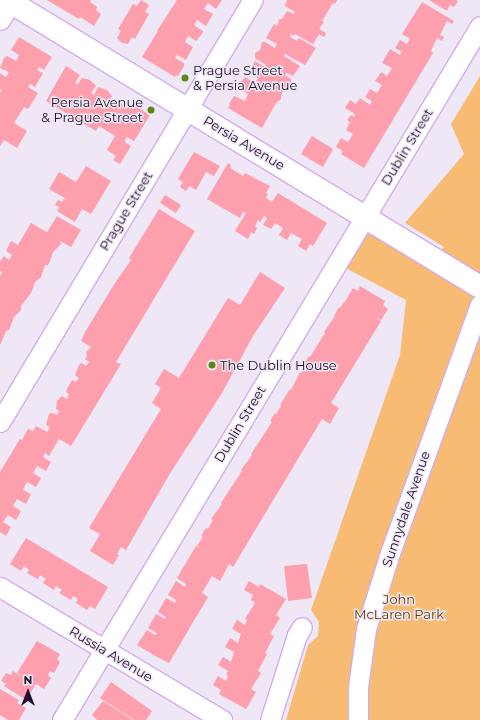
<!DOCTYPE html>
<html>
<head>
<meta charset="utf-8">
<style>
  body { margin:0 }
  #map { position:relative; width:480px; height:720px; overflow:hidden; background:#efe7f5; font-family:Montserrat,sans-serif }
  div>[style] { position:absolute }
  .green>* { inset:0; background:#f8bb74 }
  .building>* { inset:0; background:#fe9fae }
  .roads { filter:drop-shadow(1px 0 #d1acee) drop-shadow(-1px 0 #d1acee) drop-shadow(0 1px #d1acee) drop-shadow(0 -1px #d1acee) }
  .street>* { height:19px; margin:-9.5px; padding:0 9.5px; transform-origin:9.5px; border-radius:9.5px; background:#fff }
  .secondary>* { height:22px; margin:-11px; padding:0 11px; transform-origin:11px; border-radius:11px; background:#fff }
  .dots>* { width:11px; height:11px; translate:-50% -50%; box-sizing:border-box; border:2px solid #efe7f5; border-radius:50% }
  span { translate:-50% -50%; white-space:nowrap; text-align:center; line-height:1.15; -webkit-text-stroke:3px #efe7f5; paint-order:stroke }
  .poi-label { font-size:13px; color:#20122a }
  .left { translate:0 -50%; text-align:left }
  .right { translate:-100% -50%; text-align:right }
  .street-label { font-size:13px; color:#20122a }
  .park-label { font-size:13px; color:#623c00 }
  .north { position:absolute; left:8px; top:672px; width:40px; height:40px; -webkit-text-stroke:3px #efe7f5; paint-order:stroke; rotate:0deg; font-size:11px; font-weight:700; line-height:16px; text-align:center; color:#20122a }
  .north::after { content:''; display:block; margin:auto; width:14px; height:18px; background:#20122a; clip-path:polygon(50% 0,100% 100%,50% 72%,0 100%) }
</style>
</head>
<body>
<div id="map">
  <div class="green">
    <div style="clip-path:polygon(480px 76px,480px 720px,286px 720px,308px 645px,318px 636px,319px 622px,311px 610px,400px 355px,406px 300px,342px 266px,366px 222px,432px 263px,444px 247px,405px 223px,464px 154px,451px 124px)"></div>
  </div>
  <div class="building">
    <div style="clip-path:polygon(47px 0,91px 0,90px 2px,97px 7px,96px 10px,101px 14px,94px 26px,80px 17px,79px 19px)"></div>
    <div style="clip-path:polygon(141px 0,149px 5px,145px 12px,149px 14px,135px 39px,132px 37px,128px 44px,122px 43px,117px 38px,121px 31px,118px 29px,133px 4px,137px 6px)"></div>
    <div style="clip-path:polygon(177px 0,222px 0,216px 9px,208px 3px,204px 9px,213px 14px,206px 26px,197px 20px,196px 22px,194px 25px,203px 31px,202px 34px,196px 41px,188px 36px,185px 42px,193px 47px,186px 60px,177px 55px,175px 58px,184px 63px,184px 66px,178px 76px,176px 75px,175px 77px,142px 57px,158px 31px,157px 31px)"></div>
    <div style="clip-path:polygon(287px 0,337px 0,335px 4px,333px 3px,322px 21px,324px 22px,319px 29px,326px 33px,324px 37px,319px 34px,313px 44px,295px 34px,294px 36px,291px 34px,290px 37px,297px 41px,299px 38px,316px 48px,305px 65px,285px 54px,284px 56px,300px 66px,293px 76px,287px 73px,285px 75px,291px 79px,291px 82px,289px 86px,286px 87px,281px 95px,281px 99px,276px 103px,262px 128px,228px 108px,230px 105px,229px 104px,234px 96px,245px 101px,248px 94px,238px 88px,239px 84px,245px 77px,255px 83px,258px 78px,249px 72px,255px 61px,265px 67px,266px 65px,255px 58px,255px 53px,260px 50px,262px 42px,265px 42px,275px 48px,277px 44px,266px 38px,274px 24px,278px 26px,279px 19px,282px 19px,287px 11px,294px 14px,295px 12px,285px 6px)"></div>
    <div style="clip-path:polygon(429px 0,456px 0,458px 1px,454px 7px,450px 5px,447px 11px)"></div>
    <div style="clip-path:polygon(422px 2px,454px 21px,452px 24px,447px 21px,440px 35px,444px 37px,442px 41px,437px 38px,431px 51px,433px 53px,364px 168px,341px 154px,343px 151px,336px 147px,341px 138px,348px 142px,353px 134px,346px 130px,350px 122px,347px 120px,351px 115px,354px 117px,355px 114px,345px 108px,350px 100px,356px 104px,360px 98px,370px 105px,372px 101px,365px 97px,370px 89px,377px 93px,382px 85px,375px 81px,381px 72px,387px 76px,392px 68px,382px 63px,390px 49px,400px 55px,402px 52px,395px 48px,400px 40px,407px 44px,410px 39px,402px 34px)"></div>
    <div style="clip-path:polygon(19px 37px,52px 57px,44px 70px,39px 67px,37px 70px,43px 73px,35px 87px,30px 84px,28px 87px,38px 93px,28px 109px,24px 107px,14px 123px,27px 131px,17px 148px,4px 140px,0 146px,0 93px,2px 90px,0 89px,0 73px,6px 77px,9px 72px,0 68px,4px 58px,7px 56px,16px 61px,19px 55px,11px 50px)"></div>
    <div style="clip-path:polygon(66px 66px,80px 75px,75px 83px,78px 84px,82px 78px,90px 80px,96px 86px,91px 93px,94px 95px,98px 87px,107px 90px,112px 96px,107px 104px,111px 105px,114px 100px,131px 109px,133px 105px,150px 115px,134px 141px,127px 137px,125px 140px,125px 142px,131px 146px,120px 164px,113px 160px,116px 156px,107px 150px,115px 136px,99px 126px,96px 131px,46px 101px)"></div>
    <div style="clip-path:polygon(312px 136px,333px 149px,323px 167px,301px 154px)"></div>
    <div style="clip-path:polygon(194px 152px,220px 166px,214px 176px,206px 172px,196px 190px,189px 186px,186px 191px,180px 187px,183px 182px,178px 179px)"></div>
    <div style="clip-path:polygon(228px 163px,231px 165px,230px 168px,243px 176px,245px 173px,270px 186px,266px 193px,268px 194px,266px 198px,272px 202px,278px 193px,327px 223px,313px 246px,310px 244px,306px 251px,298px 246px,302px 239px,291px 233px,287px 240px,279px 235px,283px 228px,275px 223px,271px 229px,263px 225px,267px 218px,264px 216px,260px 222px,258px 220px,255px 226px,257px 228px,254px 234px,251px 232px,248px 239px,235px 231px,246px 213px,243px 212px,240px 218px,207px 199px)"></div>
    <div style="clip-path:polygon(86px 166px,111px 181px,91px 214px,82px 209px,75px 222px,57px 211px,59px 207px,55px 205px,58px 200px,62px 202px,64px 199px,68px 200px,49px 189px,59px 172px,76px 182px)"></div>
    <div style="clip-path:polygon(165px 195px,181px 205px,176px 213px,160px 203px)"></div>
    <div style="clip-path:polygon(159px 209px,195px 231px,116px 362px,121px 364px,71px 446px,59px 439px,49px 456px,45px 453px,43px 457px,51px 462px,46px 471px,37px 466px,33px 473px,41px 478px,36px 487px,27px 482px,23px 490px,31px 494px,26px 504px,17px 499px,13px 506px,21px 511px,16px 520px,8px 515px,3px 522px,11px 527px,6px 536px,0 532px,0 472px,20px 439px,22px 440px,28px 429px,33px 431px,36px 426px,47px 432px,50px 427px,46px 425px,49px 414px,52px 413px,57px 415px,59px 411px,56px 409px,57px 401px,62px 396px,67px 399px,69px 394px,66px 392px,67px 389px,72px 380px,76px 382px,79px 378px,75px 375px,79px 365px,81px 363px,86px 366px,89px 362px,85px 359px,87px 356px,86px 352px,91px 347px,81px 341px,85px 332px,115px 283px,131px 260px,129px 258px)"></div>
    <div style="clip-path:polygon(57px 216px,81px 230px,71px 247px,60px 241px,61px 244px,53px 252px,50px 261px,48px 265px,45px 265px,41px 277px,35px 282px,31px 293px,21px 306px,21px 310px,14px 317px,9px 330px,6px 331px,0 345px,0 276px,2px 272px,0 271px,0 262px,4px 256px,9px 260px,12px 255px,6px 251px,11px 241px,18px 245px,31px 223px,47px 232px)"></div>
    <div style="clip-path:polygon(260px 272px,285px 288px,253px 336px,222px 393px,169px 475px,126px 550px,121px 547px,117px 554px,119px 555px,113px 565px,90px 551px,100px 534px,89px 528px,161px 409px,152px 403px,161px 388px,155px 384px,164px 369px,179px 378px,228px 298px,240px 305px)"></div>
    <div style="clip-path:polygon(360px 286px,385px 301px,383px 305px,388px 309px,381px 320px,376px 317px,381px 321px,331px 403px,339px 408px,330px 424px,322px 419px,233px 567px,229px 564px,220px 581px,212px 576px,202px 593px,208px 597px,169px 663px,157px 657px,137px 645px,147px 630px,155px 635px,157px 633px,148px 628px,156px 614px,165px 619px,166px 617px,158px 612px,166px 598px,175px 603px,176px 600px,168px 595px,176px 581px,185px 587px,186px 584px,177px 578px,196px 546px,208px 552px,197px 546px,203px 537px,201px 536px,206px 528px,208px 529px,213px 520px,211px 519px,222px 504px,221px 503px,242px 471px,241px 470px,252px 455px,251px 454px,272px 422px,270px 421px,275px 413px,276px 414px,281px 406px,280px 405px,290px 389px,291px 390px,300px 372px,301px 373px,306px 365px,304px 364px,309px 356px,310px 357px,325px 333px,324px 332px,335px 316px,334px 316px,339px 307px,340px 308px,346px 300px,353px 288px,358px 291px)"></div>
    <div style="clip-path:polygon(26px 538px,108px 587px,95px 609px,90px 606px,87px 610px,76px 603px,78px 599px,73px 596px,71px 600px,59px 593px,62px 590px,56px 586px,54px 590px,43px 583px,46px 579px,40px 575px,38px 579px,27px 573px,29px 570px,24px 566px,21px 571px,10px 564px)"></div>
    <div style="clip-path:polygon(307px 564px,312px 598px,288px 601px,284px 566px)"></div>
    <div style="clip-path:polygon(249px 581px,259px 587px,260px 584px,286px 599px,276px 615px,280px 618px,270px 634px,274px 636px,265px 653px,267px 654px,258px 671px,261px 673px,251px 689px,256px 692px,246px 709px,219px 694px,221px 690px,213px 685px,218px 676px,226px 681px,228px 676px,226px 674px,228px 671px,218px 665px,223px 657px,231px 662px,234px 652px,225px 647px,230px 638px,238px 643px,241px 634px,232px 629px,237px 620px,245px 625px,247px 620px,245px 619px,255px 603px,251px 600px,253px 595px,244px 590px)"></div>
    <div style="clip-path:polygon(37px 641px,60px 654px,57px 659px,60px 662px,54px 673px,50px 671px,48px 675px,51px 678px,44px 689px,36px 684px,26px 700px,4px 686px,6px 684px,1px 681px,6px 673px,11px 675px,13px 671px,23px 678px,17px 673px)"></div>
    <div style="clip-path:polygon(111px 682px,152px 711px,146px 720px,134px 720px,100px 698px)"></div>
    <div style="clip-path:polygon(0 689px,19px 700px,17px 703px,26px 708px,19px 720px,8px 720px,0 715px)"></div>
    <div style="clip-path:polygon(103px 701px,133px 720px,97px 720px,92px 715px)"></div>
  </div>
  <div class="roads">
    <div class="street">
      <div style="left:0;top:20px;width:23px;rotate:-59deg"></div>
      <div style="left:0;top:422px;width:492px;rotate:-59.1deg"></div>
      <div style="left:0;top:587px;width:259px;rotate:30.9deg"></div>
      <div style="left:62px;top:720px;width:810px;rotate:-58.94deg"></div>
      <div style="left:270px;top:720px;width:89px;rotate:-72.4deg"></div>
      <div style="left:297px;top:635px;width:9px;rotate:-58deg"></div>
      <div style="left:358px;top:720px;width:33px;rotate:-90deg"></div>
      <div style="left:358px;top:687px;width:59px;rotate:-82.1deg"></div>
      <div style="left:366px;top:629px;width:80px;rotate:-72.5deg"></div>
      <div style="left:390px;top:553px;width:264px;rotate:-70.1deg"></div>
    </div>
    <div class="secondary">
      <div style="left:7px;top:0;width:553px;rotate:31.25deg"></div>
    </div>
  </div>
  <div class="dots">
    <div style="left:185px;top:78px;background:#5b8716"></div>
    <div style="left:151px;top:110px;background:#5b8716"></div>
    <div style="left:212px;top:365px;background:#5b8716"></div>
  </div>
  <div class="poi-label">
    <span class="left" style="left:193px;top:78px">Prague Street<br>&amp; Persia Avenue</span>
    <span class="right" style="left:143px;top:110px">Persia Avenue<br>&amp; Prague Street</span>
    <span class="left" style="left:220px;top:365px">The Dublin House</span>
  </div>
  <div class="street-label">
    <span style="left:244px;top:143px;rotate:31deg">Persia Avenue</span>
    <span style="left:407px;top:147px;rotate:-59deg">Dublin Street</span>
    <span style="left:126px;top:211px;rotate:-59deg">Prague Street</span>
    <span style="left:240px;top:424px;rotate:-59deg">Dublin Street</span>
    <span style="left:406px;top:509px;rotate:-71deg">Sunnydale Avenue</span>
    <span style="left:111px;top:654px;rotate:31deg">Russia Avenue</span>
  </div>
  <div class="park-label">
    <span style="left:399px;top:607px">John<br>McLaren Park</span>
  </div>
  <div class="north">N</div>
</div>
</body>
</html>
